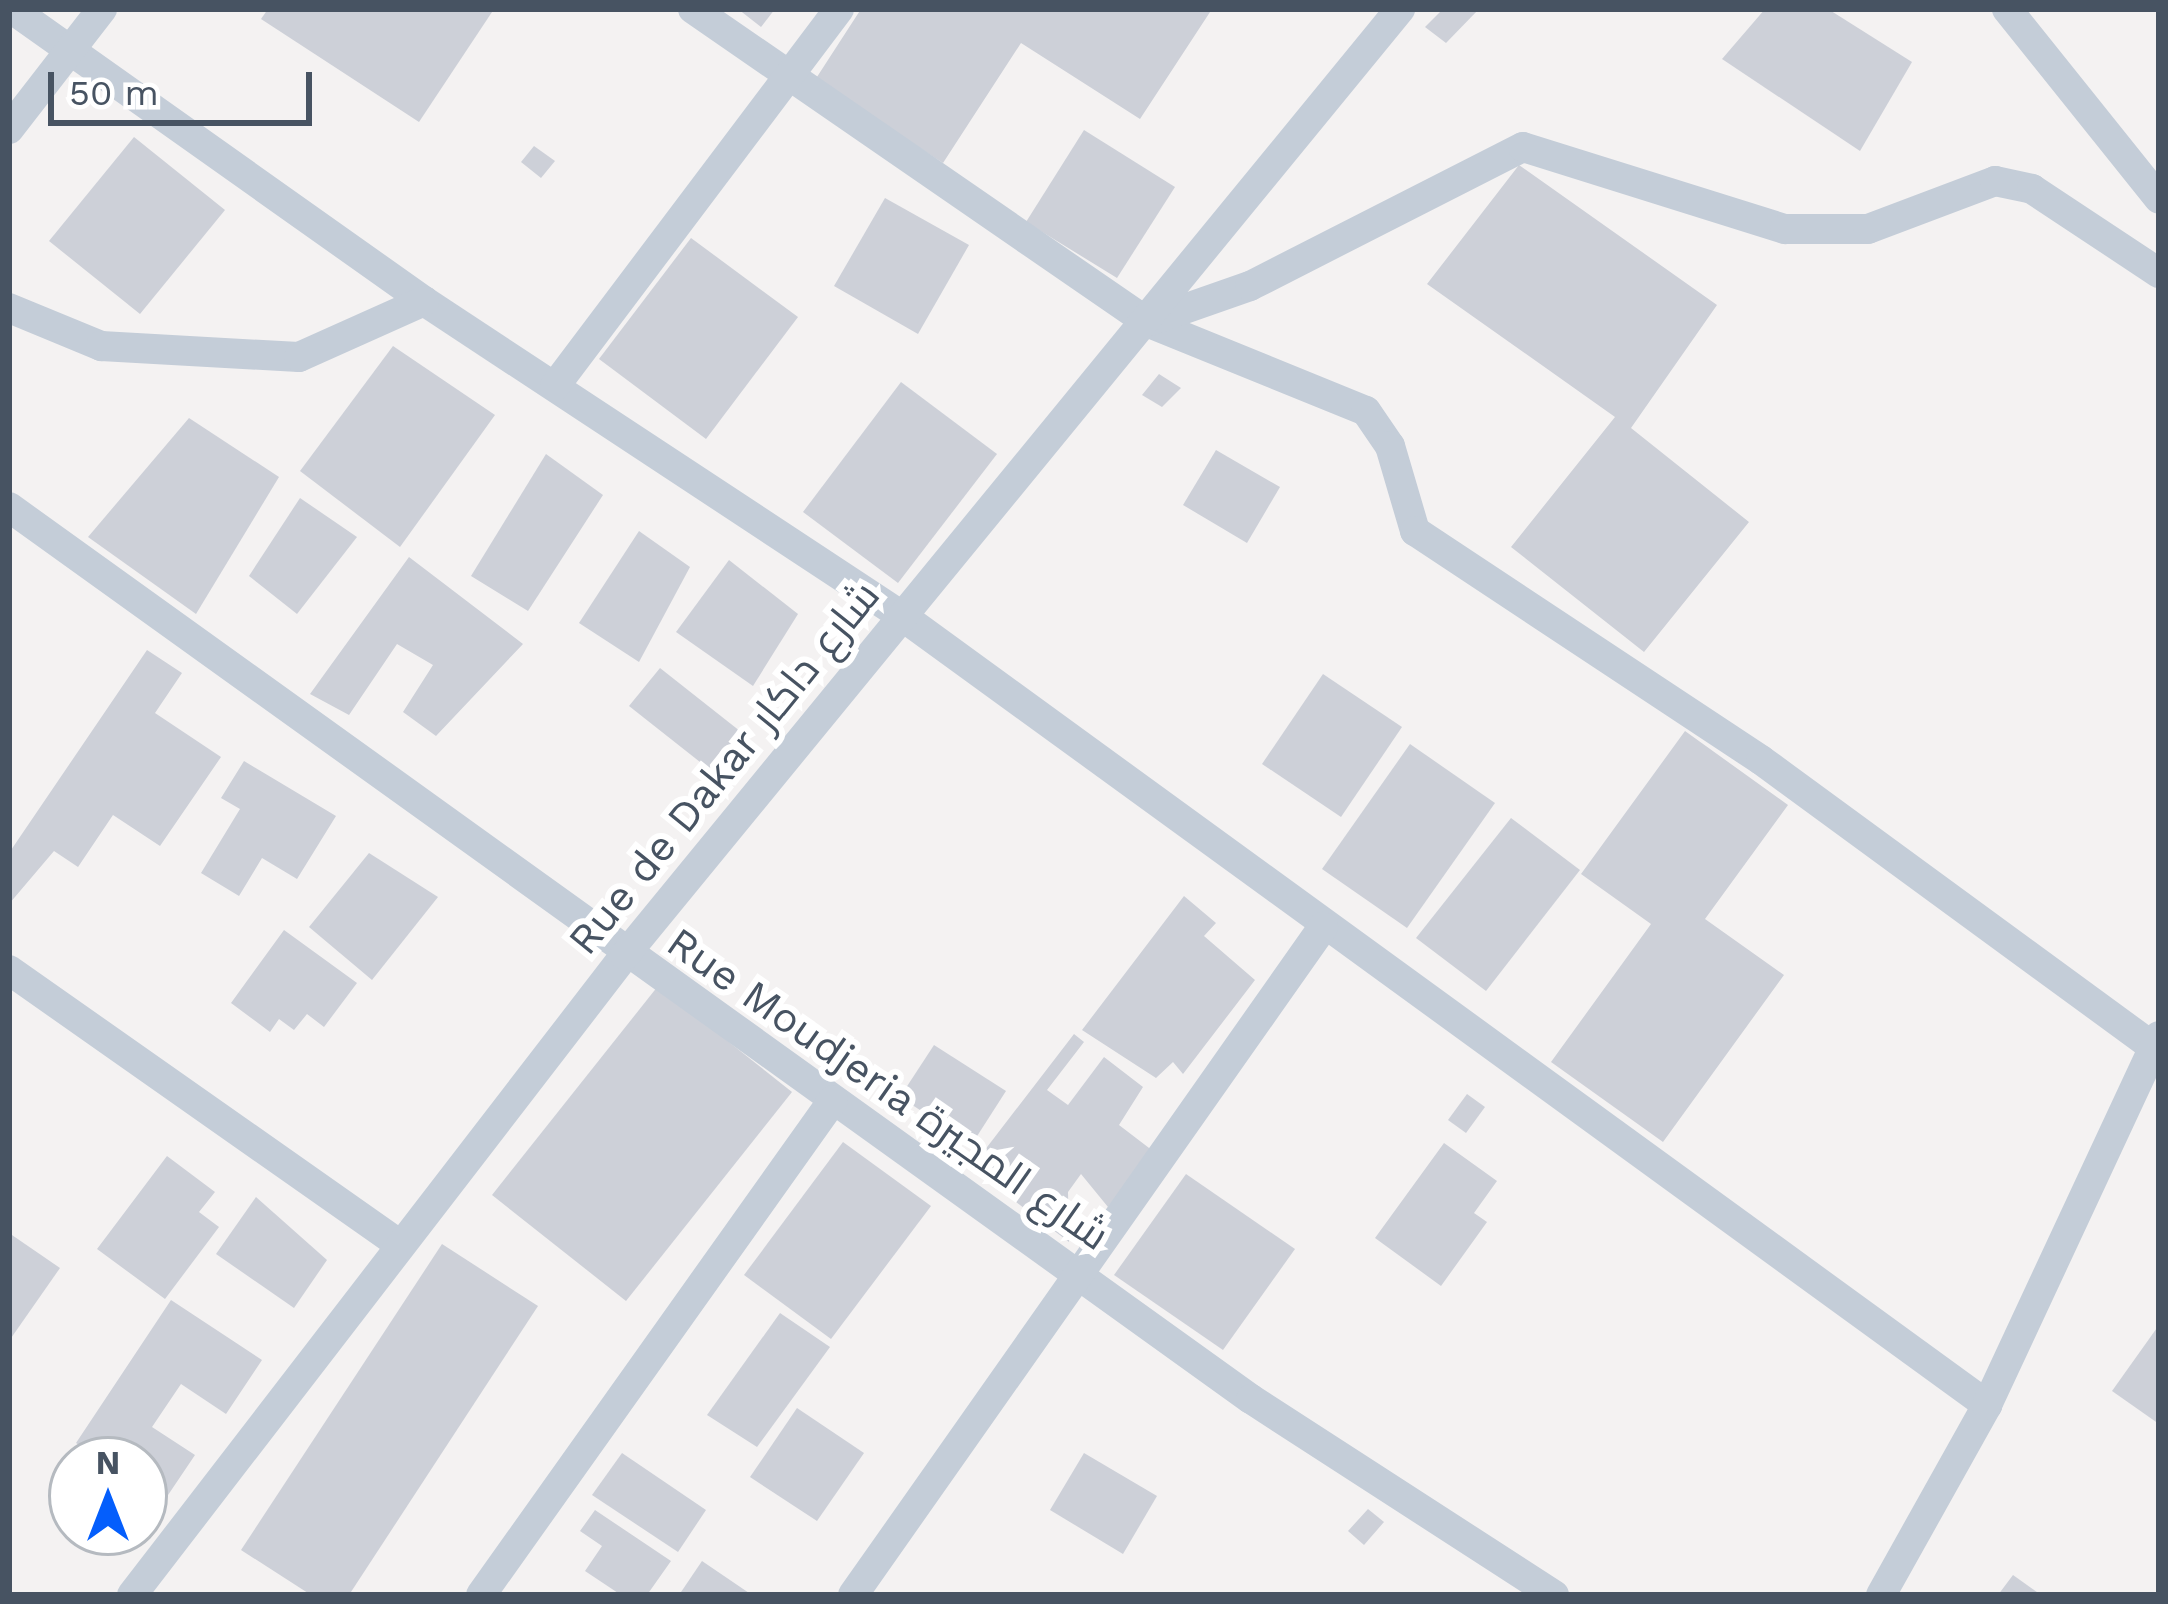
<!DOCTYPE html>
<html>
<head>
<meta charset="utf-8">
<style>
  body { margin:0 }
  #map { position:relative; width:2168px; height:1604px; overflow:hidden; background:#f4f2f2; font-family:"Work Sans",Cairo,sans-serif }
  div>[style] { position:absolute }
  .building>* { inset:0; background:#cdd0d8 }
  .street>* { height:30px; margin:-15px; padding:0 15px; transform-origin:15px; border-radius:15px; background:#c4cdd8 }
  span { translate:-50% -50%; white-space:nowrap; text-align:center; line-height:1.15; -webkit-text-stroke:12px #fff; paint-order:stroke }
  .street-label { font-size:42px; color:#475362 }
  .frame { position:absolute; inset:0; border:12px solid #475362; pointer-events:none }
  .north { position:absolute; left:48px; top:1436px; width:120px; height:120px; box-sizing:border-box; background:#fff; border:3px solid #b5bac0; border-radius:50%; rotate:0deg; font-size:33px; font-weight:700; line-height:48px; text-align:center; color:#475362 }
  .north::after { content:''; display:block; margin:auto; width:42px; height:54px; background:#045efc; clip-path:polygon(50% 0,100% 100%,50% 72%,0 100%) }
  .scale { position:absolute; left:48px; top:72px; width:264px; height:54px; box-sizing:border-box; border:6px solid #475362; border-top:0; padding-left:15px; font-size:36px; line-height:42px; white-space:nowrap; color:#475362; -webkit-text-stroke:9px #fff; paint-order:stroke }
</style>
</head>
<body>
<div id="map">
  <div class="building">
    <div style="clip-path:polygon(268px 9px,494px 9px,419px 122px,261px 19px)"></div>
    <div style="clip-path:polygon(738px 9px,775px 9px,761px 27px)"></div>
    <div style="clip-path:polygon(861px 9px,1212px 9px,1140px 119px,1021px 43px,943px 163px,815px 80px)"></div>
    <div style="clip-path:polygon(1443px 9px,1479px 9px,1446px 43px,1425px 27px)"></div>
    <div style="clip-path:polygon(1765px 9px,1828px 9px,1912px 62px,1860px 151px,1722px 59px)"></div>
    <div style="clip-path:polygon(1084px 130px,1175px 187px,1117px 278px,1026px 222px)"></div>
    <div style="clip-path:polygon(134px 137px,225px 210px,140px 314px,49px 241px)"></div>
    <div style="clip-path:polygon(534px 146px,555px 161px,541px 178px,521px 162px)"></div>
    <div style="clip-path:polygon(1519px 165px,1717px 305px,1631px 428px,1749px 522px,1644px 652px,1511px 547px,1615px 417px,1427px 284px)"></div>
    <div style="clip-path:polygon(885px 198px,969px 245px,918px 334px,834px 286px)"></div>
    <div style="clip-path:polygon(691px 238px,798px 317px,706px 439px,599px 359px)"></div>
    <div style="clip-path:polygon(393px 346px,495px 415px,400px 547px,300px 471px)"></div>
    <div style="clip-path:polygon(1159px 374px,1181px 388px,1162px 407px,1142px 395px)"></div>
    <div style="clip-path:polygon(901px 382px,997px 454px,898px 583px,803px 512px)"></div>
    <div style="clip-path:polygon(189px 418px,279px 477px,196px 614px,88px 537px)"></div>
    <div style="clip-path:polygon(1216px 450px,1280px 487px,1247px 543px,1183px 505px)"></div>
    <div style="clip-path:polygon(546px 454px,603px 495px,528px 611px,471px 576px)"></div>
    <div style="clip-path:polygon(300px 498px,357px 537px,297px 614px,249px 576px)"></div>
    <div style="clip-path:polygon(639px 531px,690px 567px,639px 662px,579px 623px)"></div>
    <div style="clip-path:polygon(409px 557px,523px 644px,436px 736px,403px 712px,433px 665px,397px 644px,349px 715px,310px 694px)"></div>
    <div style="clip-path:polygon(729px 560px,798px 614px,753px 686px,676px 632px)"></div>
    <div style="clip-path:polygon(147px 650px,182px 673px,155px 713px,221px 757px,160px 846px,113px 815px,78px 867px,54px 851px,9px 904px,9px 853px)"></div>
    <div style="clip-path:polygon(660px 668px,750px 739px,719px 777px,629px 706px)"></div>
    <div style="clip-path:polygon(1323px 674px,1402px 727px,1341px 817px,1262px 764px)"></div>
    <div style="clip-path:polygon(1685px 731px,1788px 805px,1705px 919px,1784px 975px,1663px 1142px,1551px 1062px,1651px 924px,1581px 874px)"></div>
    <div style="clip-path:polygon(1410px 744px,1495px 803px,1407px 928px,1322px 869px)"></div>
    <div style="clip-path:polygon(244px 761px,336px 816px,297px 879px,262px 858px,239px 896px,201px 873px,240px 809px,221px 798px)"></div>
    <div style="clip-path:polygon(1511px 818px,1580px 870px,1486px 991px,1416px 938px)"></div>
    <div style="clip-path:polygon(369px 853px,438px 897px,372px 980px,309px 927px)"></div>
    <div style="clip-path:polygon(1184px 896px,1216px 923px,1204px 936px,1255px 980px,1183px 1074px,1173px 1062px,1156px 1078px,1082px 1030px)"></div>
    <div style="clip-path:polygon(284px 930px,357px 983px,324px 1027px,307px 1014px,294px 1030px,279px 1019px,270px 1032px,231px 1003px)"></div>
    <div style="clip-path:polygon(658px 986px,792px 1092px,626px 1301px,492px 1195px)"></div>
    <div style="clip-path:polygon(1074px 1034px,1084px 1042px,1047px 1090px,1068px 1105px,1104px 1057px,1143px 1087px,1119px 1125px,1153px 1151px,1108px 1207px,1081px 1174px,1068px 1192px,1069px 1242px,971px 1168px)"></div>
    <div style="clip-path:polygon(934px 1045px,1006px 1091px,972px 1144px,900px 1097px)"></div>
    <div style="clip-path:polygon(1467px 1094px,1485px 1107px,1466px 1133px,1448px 1120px)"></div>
    <div style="clip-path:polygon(843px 1142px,931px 1206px,831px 1339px,744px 1275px)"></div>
    <div style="clip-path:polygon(1444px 1143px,1497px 1181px,1474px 1213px,1487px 1222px,1441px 1286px,1375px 1238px)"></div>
    <div style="clip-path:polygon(167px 1156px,215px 1192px,199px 1212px,219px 1227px,165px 1299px,97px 1249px)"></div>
    <div style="clip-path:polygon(1186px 1174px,1295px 1249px,1223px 1350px,1114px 1275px)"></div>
    <div style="clip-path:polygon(256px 1197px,327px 1260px,294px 1308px,216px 1254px)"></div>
    <div style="clip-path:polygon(9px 1233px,60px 1268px,9px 1341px)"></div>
    <div style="clip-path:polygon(442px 1244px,538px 1306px,349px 1595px,311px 1595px,241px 1550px)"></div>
    <div style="clip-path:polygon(171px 1300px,262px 1360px,226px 1414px,181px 1384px,152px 1427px,195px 1455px,164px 1501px,144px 1488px,144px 1460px,102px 1460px,76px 1443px)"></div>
    <div style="clip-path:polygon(780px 1313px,830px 1347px,757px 1447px,707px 1415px)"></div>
    <div style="clip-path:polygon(2159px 1325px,2159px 1424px,2112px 1391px)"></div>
    <div style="clip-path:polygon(797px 1408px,864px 1453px,817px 1521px,750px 1477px)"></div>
    <div style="clip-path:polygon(622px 1453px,706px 1510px,678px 1552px,592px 1495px)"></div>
    <div style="clip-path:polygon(1084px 1453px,1157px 1496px,1123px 1554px,1050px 1510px)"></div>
    <div style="clip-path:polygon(1368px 1509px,1384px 1522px,1364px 1545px,1348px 1531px)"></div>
    <div style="clip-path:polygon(595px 1510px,671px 1561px,647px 1595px,621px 1595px,585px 1571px,602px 1546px,580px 1531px)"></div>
    <div style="clip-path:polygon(702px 1561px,752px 1595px,679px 1595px)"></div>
    <div style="clip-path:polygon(2013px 1575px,2041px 1595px,1998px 1595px)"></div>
  </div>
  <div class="street">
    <div style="left:12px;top:9px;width:505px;rotate:35.33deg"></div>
    <div style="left:424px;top:301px;width:572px;rotate:33.38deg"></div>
    <div style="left:902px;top:616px;width:1342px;rotate:36.02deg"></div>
    <div style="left:693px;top:9px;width:551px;rotate:34.58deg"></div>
    <div style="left:1147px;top:322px;width:236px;rotate:22.1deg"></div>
    <div style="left:1366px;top:411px;width:42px;rotate:55.6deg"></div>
    <div style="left:1390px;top:446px;width:89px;rotate:73.6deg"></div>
    <div style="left:1415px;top:531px;width:415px;rotate:33.5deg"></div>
    <div style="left:1761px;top:760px;width:482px;rotate:36.2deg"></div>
    <div style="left:2007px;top:9px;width:243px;rotate:51.3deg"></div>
    <div style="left:9px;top:129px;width:152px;rotate:-52.2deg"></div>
    <div style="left:9px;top:308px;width:100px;rotate:22.4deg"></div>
    <div style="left:101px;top:346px;width:198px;rotate:3.2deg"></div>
    <div style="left:299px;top:357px;width:137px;rotate:-24.1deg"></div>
    <div style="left:1147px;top:322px;width:109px;rotate:-19.3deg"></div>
    <div style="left:1250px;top:286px;width:306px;rotate:-27deg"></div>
    <div style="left:1523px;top:147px;width:275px;rotate:17.4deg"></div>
    <div style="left:1785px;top:229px;width:83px"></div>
    <div style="left:1868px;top:229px;width:136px;rotate:-20.7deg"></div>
    <div style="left:1995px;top:181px;width:38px;rotate:12deg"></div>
    <div style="left:2032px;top:189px;width:152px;rotate:33.5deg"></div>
    <div style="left:555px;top:386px;width:472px;rotate:-53deg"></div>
    <div style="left:9px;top:507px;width:1529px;rotate:35.69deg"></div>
    <div style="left:1251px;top:1399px;width:361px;rotate:32.9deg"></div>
    <div style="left:9px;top:970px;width:474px;rotate:35.1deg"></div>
    <div style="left:132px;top:1595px;width:808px;rotate:-52.39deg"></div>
    <div style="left:625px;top:955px;width:1223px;rotate:-50.67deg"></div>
    <div style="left:481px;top:1595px;width:607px;rotate:-54.58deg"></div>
    <div style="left:853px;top:1595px;width:817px;rotate:-54.87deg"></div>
    <div style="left:1881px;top:1595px;width:218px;rotate:-60.8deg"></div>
    <div style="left:1987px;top:1405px;width:407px;rotate:-65deg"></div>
  </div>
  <div class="street-label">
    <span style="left:724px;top:768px;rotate:-51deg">Rue de Dakar شارع داكار</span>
    <span style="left:888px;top:1089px;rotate:35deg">Rue Moudjeria شارع المجيرة</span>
  </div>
  <div class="frame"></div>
  <div class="north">N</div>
  <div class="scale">50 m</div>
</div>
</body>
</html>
